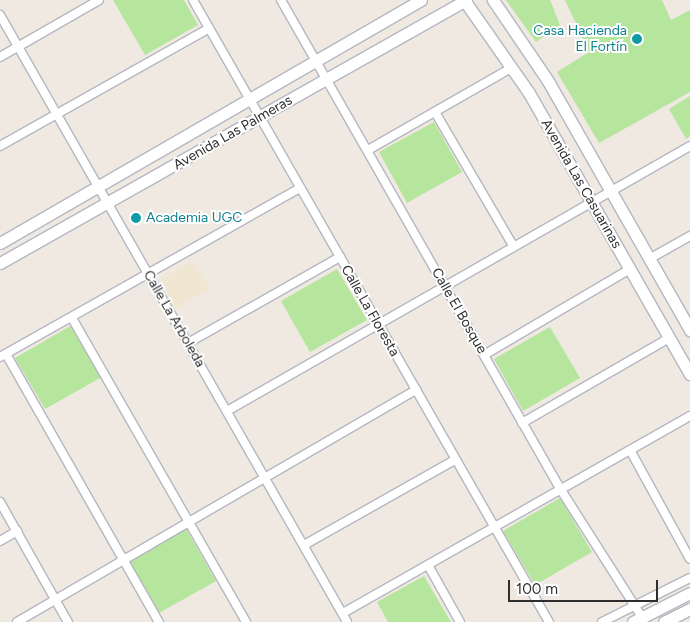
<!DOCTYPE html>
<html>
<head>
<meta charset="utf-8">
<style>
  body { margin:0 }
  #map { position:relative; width:690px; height:622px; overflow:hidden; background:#efe9e1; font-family:Figtree,sans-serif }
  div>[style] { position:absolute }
  .education>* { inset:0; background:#f0e6d1 }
  .green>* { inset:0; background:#b6e59e }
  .roads { filter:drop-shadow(1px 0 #b4b7c1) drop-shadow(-1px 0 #b4b7c1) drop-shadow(0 1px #b4b7c1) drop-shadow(0 -1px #b4b7c1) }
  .street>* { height:8px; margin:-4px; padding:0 4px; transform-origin:4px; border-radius:4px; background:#fff }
  .secondary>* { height:11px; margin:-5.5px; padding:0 5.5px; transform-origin:5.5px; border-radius:5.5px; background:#fff }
  .dots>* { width:14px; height:14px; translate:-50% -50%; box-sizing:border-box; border:2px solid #fff; border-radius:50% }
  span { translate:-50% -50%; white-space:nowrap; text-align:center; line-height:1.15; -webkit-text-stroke:4px #fff; paint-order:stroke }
  .culture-label { font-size:14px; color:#0d838f }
  .right { translate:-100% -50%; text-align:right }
  .left { translate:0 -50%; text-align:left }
  .street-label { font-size:14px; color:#2e2e2e }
  .scale { position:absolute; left:508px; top:580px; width:150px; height:22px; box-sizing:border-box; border:2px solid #2e2e2e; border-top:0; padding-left:6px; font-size:15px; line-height:18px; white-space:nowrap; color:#2e2e2e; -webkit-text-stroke:4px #fff; paint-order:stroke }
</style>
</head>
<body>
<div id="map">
  <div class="education">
    <div style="clip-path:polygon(193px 261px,210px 288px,176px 309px,160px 280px)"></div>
  </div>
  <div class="green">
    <div style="clip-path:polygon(113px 0,184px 0,198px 25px,145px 55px)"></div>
    <div style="clip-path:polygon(506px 0,550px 0,560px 25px,536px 42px)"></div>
    <div style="clip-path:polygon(565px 0,662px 0,671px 20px,690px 10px,690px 92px,599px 143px,557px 72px,589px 52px)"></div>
    <div style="clip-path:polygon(690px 96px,690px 136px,686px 139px,669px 109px)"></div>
    <div style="clip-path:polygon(434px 122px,462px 172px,407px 203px,379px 152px)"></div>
    <div style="clip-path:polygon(337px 269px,367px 320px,310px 352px,281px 301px)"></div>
    <div style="clip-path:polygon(72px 325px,102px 377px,45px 409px,15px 358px)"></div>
    <div style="clip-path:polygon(550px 327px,580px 378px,523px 411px,494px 359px)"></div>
    <div style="clip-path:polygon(560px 498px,592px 552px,535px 585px,503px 531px)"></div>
    <div style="clip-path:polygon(186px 529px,216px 581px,159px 613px,129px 562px)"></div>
    <div style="clip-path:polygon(424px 576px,451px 622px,388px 622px,377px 602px)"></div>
  </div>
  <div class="roads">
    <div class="street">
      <div style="left:193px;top:0;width:717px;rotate:60.22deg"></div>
      <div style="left:281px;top:0;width:564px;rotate:60.26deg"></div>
      <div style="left:561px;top:490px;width:151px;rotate:57.5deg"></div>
      <div style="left:0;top:15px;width:699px;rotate:60.24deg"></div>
      <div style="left:0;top:57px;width:114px;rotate:-29.9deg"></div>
      <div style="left:435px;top:112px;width:156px;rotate:59.7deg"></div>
      <div style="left:0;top:146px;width:240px;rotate:-29.4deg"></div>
      <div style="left:368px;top:150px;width:165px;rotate:-29.8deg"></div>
      <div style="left:649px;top:259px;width:47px;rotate:-29.3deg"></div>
      <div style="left:72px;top:318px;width:350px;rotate:60.2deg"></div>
      <div style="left:188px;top:343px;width:175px;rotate:-29.5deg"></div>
      <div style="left:6px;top:354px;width:309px;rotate:60.3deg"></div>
      <div style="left:484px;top:355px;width:169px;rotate:-30.5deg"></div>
      <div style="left:0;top:357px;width:344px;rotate:-29.4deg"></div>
      <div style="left:227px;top:411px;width:533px;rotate:-29.78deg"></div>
      <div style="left:522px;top:423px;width:170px;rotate:-30deg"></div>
      <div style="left:630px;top:450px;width:124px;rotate:61.2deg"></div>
      <div style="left:0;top:502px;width:138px;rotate:60.5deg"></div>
      <div style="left:0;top:541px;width:20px;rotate:-30deg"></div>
      <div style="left:304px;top:545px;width:173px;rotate:-29.4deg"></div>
      <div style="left:428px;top:565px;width:65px;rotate:60.7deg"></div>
      <div style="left:343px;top:613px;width:399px;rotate:-29.6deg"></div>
      <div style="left:17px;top:622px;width:462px;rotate:-30.2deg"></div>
      <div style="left:602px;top:622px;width:98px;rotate:-26.6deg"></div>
    </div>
    <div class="secondary">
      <div style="left:464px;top:0;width:113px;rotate:55deg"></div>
      <div style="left:529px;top:93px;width:324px;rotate:60.2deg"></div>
      <div style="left:493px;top:0;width:98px;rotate:55.8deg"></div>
      <div style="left:548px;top:81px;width:287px;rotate:60.3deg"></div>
      <div style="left:0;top:243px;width:486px;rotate:-30deg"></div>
      <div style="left:0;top:263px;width:535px;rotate:-29.44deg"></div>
      <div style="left:633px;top:622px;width:64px;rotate:-27deg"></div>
      <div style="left:664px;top:622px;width:29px;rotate:-27deg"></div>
    </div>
  </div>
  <div class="dots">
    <div style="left:637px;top:39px;background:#0f9aa8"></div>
    <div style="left:136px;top:218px;background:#0f9aa8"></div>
  </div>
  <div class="culture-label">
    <span class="right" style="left:627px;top:39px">Casa Hacienda<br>El Fortín</span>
    <span class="left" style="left:146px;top:218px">Academia UGC</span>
  </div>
  <div class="street-label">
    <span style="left:233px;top:133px;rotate:-30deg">Avenida Las Palmeras</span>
    <span style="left:581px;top:184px;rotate:60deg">Avenida Las Casuarinas</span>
    <span style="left:370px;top:311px;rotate:60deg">Calle La Floresta</span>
    <span style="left:459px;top:311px;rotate:60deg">Calle El Bosque</span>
    <span style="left:174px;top:319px;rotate:60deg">Calle La Arboleda</span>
  </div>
  <div class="scale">100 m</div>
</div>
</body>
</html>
